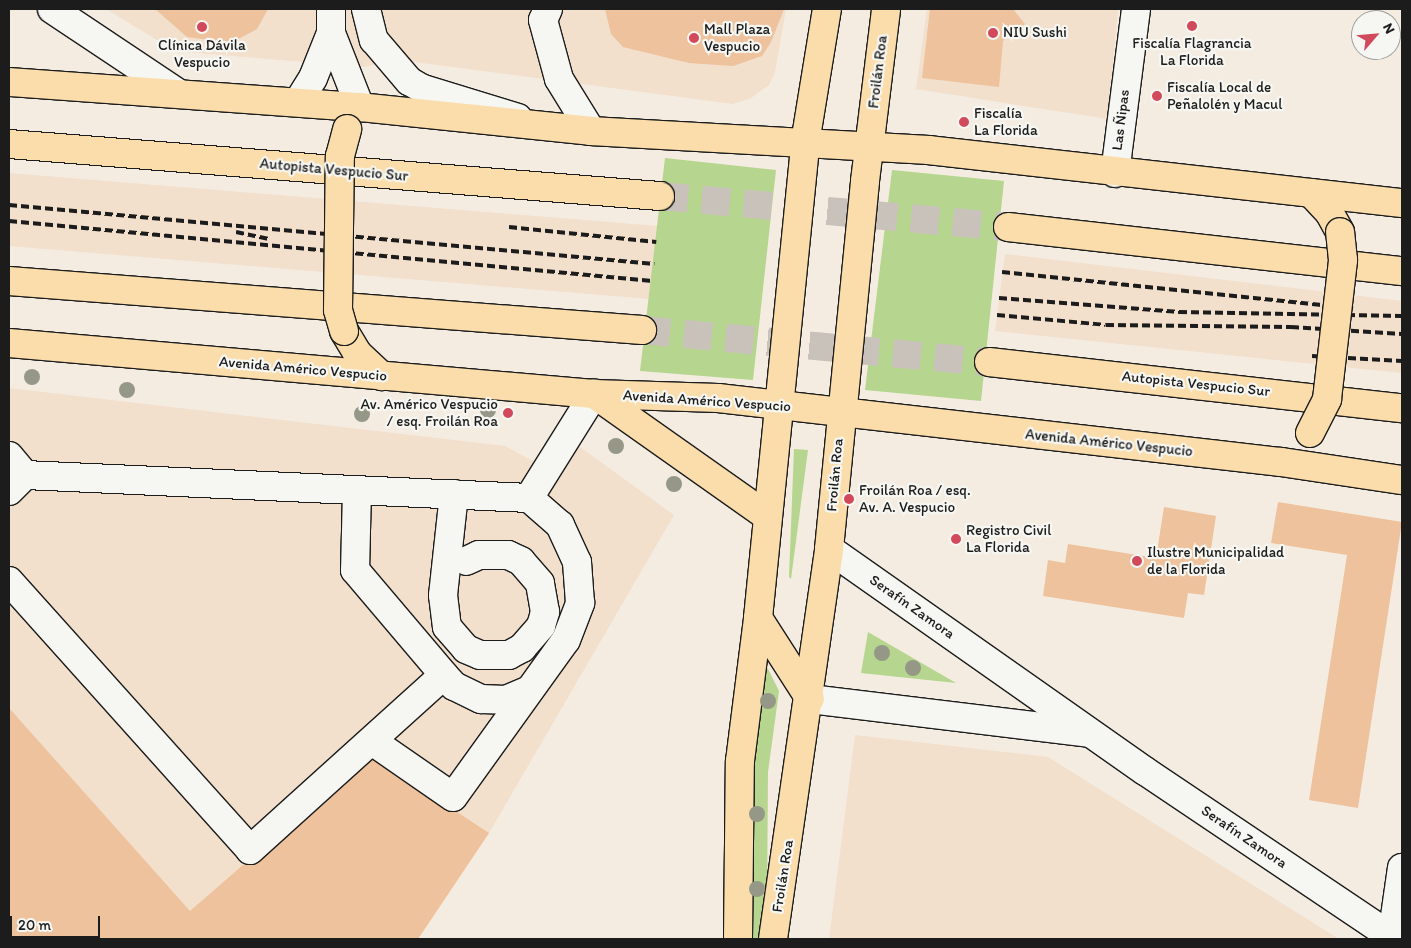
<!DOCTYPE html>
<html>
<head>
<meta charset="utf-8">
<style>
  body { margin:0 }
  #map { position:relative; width:1411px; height:948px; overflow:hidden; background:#f4ece1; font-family:Itim,sans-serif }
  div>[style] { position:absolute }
  .built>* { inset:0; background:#f2dfcc }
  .green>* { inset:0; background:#b6d58e }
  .building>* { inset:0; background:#edc29c }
  .highway-tunnel>* { height:28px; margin-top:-14px; transform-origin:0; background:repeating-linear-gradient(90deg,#c9c2ba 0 28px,transparent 0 42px) }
  .roads { filter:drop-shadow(1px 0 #1c1c1c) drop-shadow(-1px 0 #1c1c1c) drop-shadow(0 1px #1c1c1c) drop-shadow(0 -1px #1c1c1c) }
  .minor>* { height:28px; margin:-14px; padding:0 14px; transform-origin:14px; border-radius:14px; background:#f6f6f2 }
  .major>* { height:28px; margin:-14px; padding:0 14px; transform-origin:14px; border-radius:14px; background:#faddab }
  .highway>* { height:28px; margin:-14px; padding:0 14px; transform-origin:14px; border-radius:14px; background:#faddab }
  .rail>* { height:4px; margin-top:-2px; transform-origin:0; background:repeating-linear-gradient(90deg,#1c1c1c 0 8px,transparent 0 12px) }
  .bridges { filter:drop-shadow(1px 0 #1c1c1c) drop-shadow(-1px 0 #1c1c1c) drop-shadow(0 1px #1c1c1c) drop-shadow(0 -1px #1c1c1c) }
  .major-bridge>* { height:28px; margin:-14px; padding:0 14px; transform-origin:14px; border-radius:14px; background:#faddab }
  .trees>* { width:16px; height:16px; margin:-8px; border-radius:50%; background:#969887 }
  .dots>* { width:14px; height:14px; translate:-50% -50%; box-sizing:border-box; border:2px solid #f6f6f2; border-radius:50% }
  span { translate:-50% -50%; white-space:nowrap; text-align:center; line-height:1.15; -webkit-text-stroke:4.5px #f6f6f2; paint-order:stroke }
  .poi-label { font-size:15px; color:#1c1c1c }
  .left { translate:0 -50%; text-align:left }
  .right { translate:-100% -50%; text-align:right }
  .street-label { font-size:15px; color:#1c1c1c }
  .frame { position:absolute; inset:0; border:10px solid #1c1c1c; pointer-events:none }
  .north { position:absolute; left:1351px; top:10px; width:50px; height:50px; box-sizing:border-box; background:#f6f6f2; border:1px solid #9f9f9c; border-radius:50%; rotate:63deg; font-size:14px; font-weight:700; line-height:20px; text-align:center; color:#1c1c1c }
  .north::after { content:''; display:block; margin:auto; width:18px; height:22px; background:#d1495b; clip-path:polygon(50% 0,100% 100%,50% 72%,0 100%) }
  .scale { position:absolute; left:10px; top:916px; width:90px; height:22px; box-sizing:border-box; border:2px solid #1c1c1c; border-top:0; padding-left:6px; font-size:15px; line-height:18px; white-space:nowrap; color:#1c1c1c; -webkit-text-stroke:4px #f6f6f2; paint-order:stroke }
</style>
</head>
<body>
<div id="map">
  <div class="built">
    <div style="clip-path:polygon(106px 9px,786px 9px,775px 72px,769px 85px,751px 98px,733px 104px,399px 60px,363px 67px,175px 51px)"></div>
    <div style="clip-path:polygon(927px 9px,1118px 9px,1108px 119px,916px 89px)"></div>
    <div style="clip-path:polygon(9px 173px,658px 226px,650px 299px,9px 246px)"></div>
    <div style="clip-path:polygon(1005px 254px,1402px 301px,1402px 373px,995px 331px)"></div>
    <div style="clip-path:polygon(9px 388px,505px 446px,550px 470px,573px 442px,674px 515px,489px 833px,418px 939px,9px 939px)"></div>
    <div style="clip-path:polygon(855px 735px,1048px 757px,1339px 939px,829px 939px)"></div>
  </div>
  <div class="green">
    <div style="clip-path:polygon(665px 158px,776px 170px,753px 380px,640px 371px)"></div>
    <div style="clip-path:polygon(892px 170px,1004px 181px,981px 401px,865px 390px)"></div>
    <div style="clip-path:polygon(794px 449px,808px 450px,791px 579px,789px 577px)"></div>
    <div style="clip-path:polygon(868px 632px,956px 683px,861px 673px)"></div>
    <div style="clip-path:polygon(766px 665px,779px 691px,768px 772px,767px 902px,763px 939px,752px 939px,747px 797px)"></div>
  </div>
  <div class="building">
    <div style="clip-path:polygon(155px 9px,268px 9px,257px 29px,231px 43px,187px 37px)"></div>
    <div style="clip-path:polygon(605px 9px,784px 9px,771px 42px,762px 56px,733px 66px,689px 63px,623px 47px,611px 34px)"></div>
    <div style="clip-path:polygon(930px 9px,1013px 9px,1025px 24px,1003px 41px,999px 87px,922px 78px)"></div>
    <div style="clip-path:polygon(1278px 502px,1402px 522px,1358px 808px,1309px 800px,1347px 555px,1271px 543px)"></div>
    <div style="clip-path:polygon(1164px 507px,1216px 516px,1204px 595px,1188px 593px,1184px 618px,1043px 596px,1048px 560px,1065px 563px,1068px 544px,1156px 558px)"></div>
    <div style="clip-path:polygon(9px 708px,190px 911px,370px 755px,489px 833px,418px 939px,9px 939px)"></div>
  </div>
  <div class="highway-tunnel">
    <div style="left:660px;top:196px;width:349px;rotate:5.1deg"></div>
    <div style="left:642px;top:330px;width:348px;rotate:5.3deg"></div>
  </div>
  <div class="roads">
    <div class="minor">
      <div style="left:52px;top:9px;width:151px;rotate:33.7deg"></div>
      <div style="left:331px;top:9px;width:24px;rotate:90deg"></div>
      <div style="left:331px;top:33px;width:79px;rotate:68.6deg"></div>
      <div style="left:366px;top:9px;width:32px;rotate:76deg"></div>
      <div style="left:374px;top:40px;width:54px;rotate:49.5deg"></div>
      <div style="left:409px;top:81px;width:16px;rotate:30deg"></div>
      <div style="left:423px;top:89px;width:99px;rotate:17deg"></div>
      <div style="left:548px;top:9px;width:12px;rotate:114deg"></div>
      <div style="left:543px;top:20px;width:61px;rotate:74.8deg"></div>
      <div style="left:559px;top:79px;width:61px;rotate:58.4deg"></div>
      <div style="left:298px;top:102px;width:28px;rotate:-58deg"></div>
      <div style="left:313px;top:78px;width:48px;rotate:-68.2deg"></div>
      <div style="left:1115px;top:173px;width:165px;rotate:-82.7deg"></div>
      <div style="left:9px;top:456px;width:25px;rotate:50deg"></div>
      <div style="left:357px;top:490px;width:80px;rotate:91.4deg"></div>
      <div style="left:355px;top:570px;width:138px;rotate:49.7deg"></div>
      <div style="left:444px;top:675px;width:15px;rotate:48deg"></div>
      <div style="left:454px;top:686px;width:30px;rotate:26deg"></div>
      <div style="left:481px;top:699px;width:25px;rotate:2deg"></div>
      <div style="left:506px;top:700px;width:25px;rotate:-23deg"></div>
      <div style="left:9px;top:491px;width:23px;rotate:-45deg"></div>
      <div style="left:25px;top:475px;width:505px;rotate:2.61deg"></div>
      <div style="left:529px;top:498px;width:123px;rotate:-58deg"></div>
      <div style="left:454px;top:494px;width:102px;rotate:96.2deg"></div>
      <div style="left:443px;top:595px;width:32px;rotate:83deg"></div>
      <div style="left:447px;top:627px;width:29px;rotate:49deg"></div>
      <div style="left:466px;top:649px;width:15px;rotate:23deg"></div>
      <div style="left:480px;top:655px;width:29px"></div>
      <div style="left:509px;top:655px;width:15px;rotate:-28deg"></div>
      <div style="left:522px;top:648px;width:29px;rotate:-49deg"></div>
      <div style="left:541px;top:626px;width:15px;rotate:-74deg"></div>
      <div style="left:545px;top:612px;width:29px;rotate:-100deg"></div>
      <div style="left:540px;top:583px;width:29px;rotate:-131deg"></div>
      <div style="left:521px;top:561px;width:14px;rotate:-155deg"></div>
      <div style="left:508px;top:555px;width:29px;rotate:180deg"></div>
      <div style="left:479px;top:555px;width:14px;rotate:155deg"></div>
      <div style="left:829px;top:549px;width:386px;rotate:35.1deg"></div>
      <div style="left:1145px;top:771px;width:301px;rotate:33.9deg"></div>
      <div style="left:9px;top:581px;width:361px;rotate:48.1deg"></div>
      <div style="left:250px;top:850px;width:261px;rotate:-42.1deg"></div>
      <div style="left:810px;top:699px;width:281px;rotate:6.9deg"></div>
      <div style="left:372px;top:741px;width:98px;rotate:34.7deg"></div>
      <div style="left:453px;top:797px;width:193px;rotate:-54.3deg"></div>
      <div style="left:566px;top:640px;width:40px;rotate:-69deg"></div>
      <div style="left:580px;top:603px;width:41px;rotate:-94.2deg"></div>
      <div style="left:577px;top:562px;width:41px;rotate:-114.7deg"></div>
      <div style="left:560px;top:525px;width:41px;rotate:-138.9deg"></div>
      <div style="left:1392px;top:937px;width:70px;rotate:-81.8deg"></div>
    </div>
    <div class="major">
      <div style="left:9px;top:82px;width:352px;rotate:4.1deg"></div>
      <div style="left:360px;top:107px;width:232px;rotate:5.9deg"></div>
      <div style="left:591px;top:131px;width:338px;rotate:3.2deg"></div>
      <div style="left:928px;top:150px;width:477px;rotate:6.4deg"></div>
      <div style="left:1311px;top:193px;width:26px;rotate:47deg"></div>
      <div style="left:1329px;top:212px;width:23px;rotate:61deg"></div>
      <div style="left:344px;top:331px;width:26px;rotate:59deg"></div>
      <div style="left:357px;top:353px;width:34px;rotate:43deg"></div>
      <div style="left:9px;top:343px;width:587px;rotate:4.98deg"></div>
      <div style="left:594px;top:394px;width:124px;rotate:1.8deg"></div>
      <div style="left:718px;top:398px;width:567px;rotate:6.49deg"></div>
      <div style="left:1281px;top:462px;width:122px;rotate:8.5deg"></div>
      <div style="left:594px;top:394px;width:212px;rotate:35.2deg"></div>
      <div style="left:758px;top:618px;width:96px;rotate:57.3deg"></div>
      <div style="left:738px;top:939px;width:178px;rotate:-89.4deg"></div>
      <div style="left:740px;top:761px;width:144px;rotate:-82.8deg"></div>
      <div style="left:758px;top:618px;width:477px;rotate:-84.3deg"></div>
      <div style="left:805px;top:143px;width:136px;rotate:-80.7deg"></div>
      <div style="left:773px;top:939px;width:394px;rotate:-81.8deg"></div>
      <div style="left:829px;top:549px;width:370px;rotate:-84.4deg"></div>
      <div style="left:865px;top:181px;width:173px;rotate:-83deg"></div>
    </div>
    <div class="highway">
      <div style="left:9px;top:144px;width:653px;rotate:4.57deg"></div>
      <div style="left:1008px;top:227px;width:396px;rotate:6.4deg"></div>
      <div style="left:9px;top:281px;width:635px;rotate:4.43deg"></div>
      <div style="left:989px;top:362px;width:416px;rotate:6.4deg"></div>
    </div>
  </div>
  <div class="rail">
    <div style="left:9px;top:205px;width:648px;rotate:5.23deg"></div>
    <div style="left:9px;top:221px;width:646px;rotate:5.33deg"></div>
    <div style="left:509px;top:227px;width:148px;rotate:5.8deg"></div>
    <div style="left:236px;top:232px;width:35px;rotate:12deg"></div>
    <div style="left:1002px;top:272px;width:353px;rotate:5.9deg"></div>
    <div style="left:999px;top:298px;width:181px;rotate:4.4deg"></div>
    <div style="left:1179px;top:312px;width:223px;rotate:1deg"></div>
    <div style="left:997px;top:315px;width:109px;rotate:5.2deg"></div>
    <div style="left:1106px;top:325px;width:185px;rotate:0.6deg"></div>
    <div style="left:1291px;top:327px;width:111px;rotate:3.6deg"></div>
    <div style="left:1312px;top:356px;width:90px;rotate:3.2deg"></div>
  </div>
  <div class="bridges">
    <div class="major-bridge">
      <div style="left:344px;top:331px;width:22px;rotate:-106deg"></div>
      <div style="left:338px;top:310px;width:154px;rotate:-89.3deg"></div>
      <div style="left:340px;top:156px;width:28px;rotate:-75deg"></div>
      <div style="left:1310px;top:433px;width:38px;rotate:-63deg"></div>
      <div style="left:1327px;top:399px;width:140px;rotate:-83.4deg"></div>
      <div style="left:1343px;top:260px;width:28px;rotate:-96deg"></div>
    </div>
  </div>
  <div class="trees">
    <div style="left:32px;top:377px"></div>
    <div style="left:127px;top:390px"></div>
    <div style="left:488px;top:410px"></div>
    <div style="left:362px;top:414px"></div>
    <div style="left:616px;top:446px"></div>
    <div style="left:674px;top:484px"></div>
    <div style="left:882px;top:653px"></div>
    <div style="left:913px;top:668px"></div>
    <div style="left:768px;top:701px"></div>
    <div style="left:757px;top:814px"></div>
    <div style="left:757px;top:889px"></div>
  </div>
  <div class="dots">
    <div style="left:1192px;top:26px;background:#d1495b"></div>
    <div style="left:202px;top:27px;background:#d1495b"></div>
    <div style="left:993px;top:33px;background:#d1495b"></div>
    <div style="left:694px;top:38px;background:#d1495b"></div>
    <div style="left:1157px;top:96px;background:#d1495b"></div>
    <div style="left:964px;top:122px;background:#d1495b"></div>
    <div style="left:508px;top:413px;background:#d1495b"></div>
    <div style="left:849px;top:499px;background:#d1495b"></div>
    <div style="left:956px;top:539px;background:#d1495b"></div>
    <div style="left:1137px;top:561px;background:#d1495b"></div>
  </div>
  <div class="poi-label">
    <span class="left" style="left:704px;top:38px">Mall Plaza<br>Vespucio</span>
    <span class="left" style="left:1003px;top:33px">NIU Sushi</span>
    <span style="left:1192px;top:52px">Fiscalía Flagrancia<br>La Florida</span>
    <span style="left:202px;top:54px">Clínica Dávila<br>Vespucio</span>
    <span class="left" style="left:1167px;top:96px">Fiscalía Local de<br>Peñalolén y Macul</span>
    <span class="left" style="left:974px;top:122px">Fiscalía<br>La Florida</span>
    <span class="right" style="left:498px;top:413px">Av. Américo Vespucio<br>/ esq. Froilán Roa</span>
    <span class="left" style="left:859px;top:499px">Froilán Roa / esq.<br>Av. A. Vespucio</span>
    <span class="left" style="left:966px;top:539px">Registro Civil<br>La Florida</span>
    <span class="left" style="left:1147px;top:561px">Ilustre Municipalidad<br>de la Florida</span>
  </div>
  <div class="street-label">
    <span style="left:878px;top:72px;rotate:-83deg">Froilán Roa</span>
    <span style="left:1121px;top:120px;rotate:-83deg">Las Ñipas</span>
    <span style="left:334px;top:170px;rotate:5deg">Autopista Vespucio Sur</span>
    <span style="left:303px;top:369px;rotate:5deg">Avenida Américo Vespucio</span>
    <span style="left:1196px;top:384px;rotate:6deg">Autopista Vespucio Sur</span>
    <span style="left:707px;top:401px;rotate:4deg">Avenida Américo Vespucio</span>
    <span style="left:1109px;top:443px;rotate:6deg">Avenida Américo Vespucio</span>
    <span style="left:835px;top:475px;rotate:-85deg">Froilán Roa</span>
    <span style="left:912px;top:607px;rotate:35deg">Serafín Zamora</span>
    <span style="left:1244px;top:837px;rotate:34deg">Serafín Zamora</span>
    <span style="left:783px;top:876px;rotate:-81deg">Froilán Roa</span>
  </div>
  <div class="frame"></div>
  <div class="north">N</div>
  <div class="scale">20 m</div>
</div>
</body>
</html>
